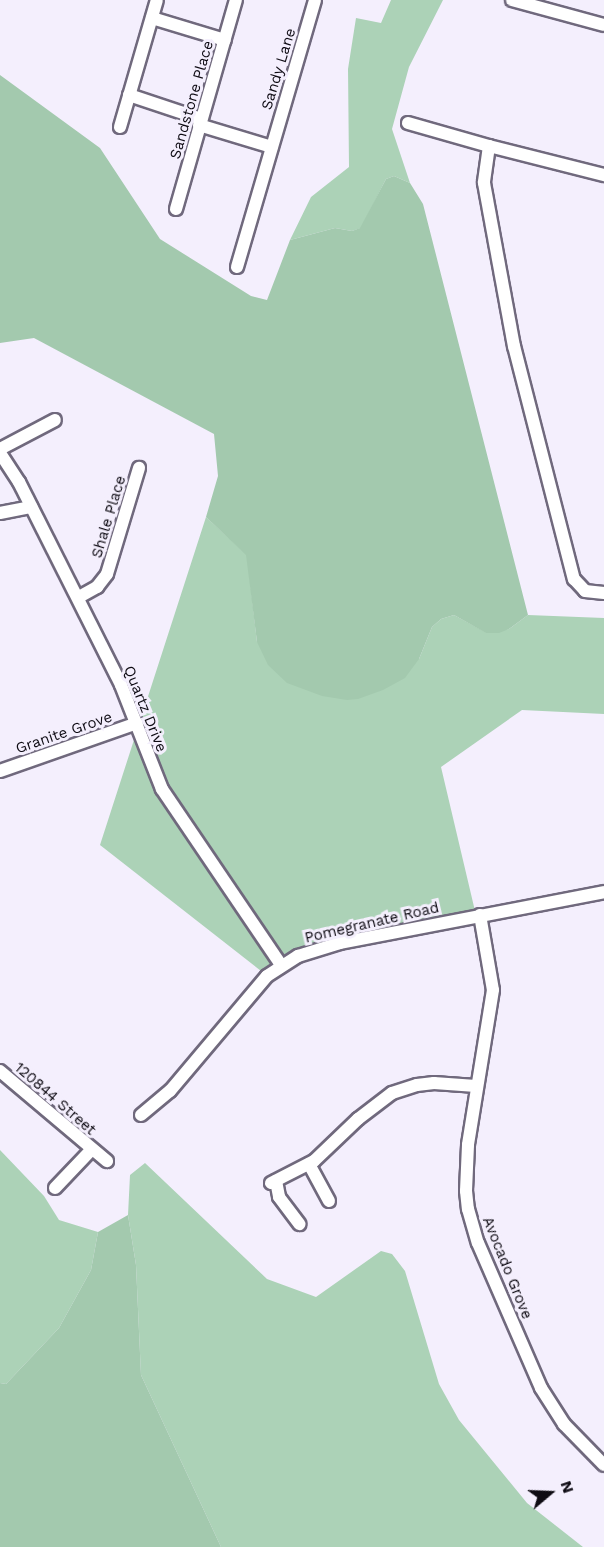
<!DOCTYPE html>
<html>
<head>
<meta charset="utf-8">
<style>
  body { margin:0 }
  #map { position:relative; width:604px; height:1547px; overflow:hidden; background:#f4effd; font-family:"Work Sans",sans-serif }
  div>[style] { position:absolute }
  .green>* { inset:0; background:#acd2b7 }
  .forest>* { inset:0; background:#a3c9ae }
  .roads { filter:drop-shadow(2px 0 #70697d) drop-shadow(-2px 0 #70697d) drop-shadow(0 2px #70697d) drop-shadow(0 -2px #70697d) }
  .minor>* { height:12px; margin:-6px; padding:0 6px; transform-origin:6px; border-radius:6px; background:#fff }
  span { translate:-50% -50%; white-space:nowrap; text-align:center; line-height:1.15; -webkit-text-stroke:6px #f4effd; paint-order:stroke }
  .street-label { font-size:15px; color:#0e0b13 }
  .north { position:absolute; left:520px; top:1463px; width:60px; height:60px; -webkit-text-stroke:4px #f4effd; paint-order:stroke; rotate:71deg; font-size:16px; font-weight:700; line-height:24px; text-align:center; color:#0e0b13 }
  .north::after { content:''; display:block; margin:auto; width:21px; height:27px; background:#0e0b13; clip-path:polygon(50% 0,100% 100%,50% 72%,0 100%) }
</style>
</head>
<body>
<div id="map">
  <div class="green">
    <div style="clip-path:polygon(391px 0,443px 0,409px 67px,392px 129px,410px 183px,394px 176px,386px 179px,361px 228px,352px 231px,335px 228px,290px 240px,311px 197px,349px 167px,348px 69px,356px 18px,381px 23px)"></div>
    <div style="clip-path:polygon(206px 517px,247px 555px,257px 642px,419px 659px,432px 627px,441px 619px,454px 615px,487px 633px,509px 629px,528px 615px,604px 618px,604px 714px,522px 710px,441px 767px,475px 911px,319px 941px,283px 955px,261px 971px,100px 845px)"></div>
    <div style="clip-path:polygon(0 1150px,44px 1196px,59px 1220px,98px 1232px,91px 1270px,59px 1328px,6px 1384px,0 1383px)"></div>
    <div style="clip-path:polygon(145px 1163px,267px 1279px,316px 1297px,381px 1251px,392px 1254px,405px 1271px,439px 1384px,459px 1420px,527px 1503px,583px 1547px,221px 1547px,141px 1375px,136px 1265px,128px 1215px,130px 1175px)"></div>
  </div>
  <div class="forest">
    <div style="clip-path:polygon(0 75px,100px 148px,160px 239px,251px 296px,267px 300px,290px 240px,335px 228px,352px 231px,360px 228px,386px 179px,394px 176px,410px 183px,423px 204px,528px 615px,509px 629px,499px 633px,486px 633px,454px 615px,441px 619px,432px 627px,419px 659px,405px 678px,383px 690px,358px 699px,347px 700px,322px 696px,287px 683px,268px 665px,257px 642px,246px 555px,206px 517px,218px 476px,214px 434px,34px 338px,0 343px)"></div>
    <div style="clip-path:polygon(128px 1215px,136px 1265px,141px 1375px,221px 1547px,0 1547px,0 1383px,6px 1384px,59px 1328px,91px 1270px,98px 1232px)"></div>
  </div>
  <div class="roads">
    <div class="minor">
      <div style="left:512px;top:0;width:95px;rotate:15.2deg"></div>
      <div style="left:152px;top:18px;width:76px;rotate:16.8deg"></div>
      <div style="left:129px;top:95px;width:76px;rotate:18.4deg"></div>
      <div style="left:408px;top:123px;width:84px;rotate:15.9deg"></div>
      <div style="left:489px;top:146px;width:119px;rotate:14.2deg"></div>
      <div style="left:199px;top:125px;width:76px;rotate:16.8deg"></div>
      <div style="left:120px;top:127px;width:132px;rotate:-73.8deg"></div>
      <div style="left:489px;top:146px;width:37px;rotate:98deg"></div>
      <div style="left:484px;top:183px;width:166px;rotate:79.6deg"></div>
      <div style="left:514px;top:346px;width:241px;rotate:75.6deg"></div>
      <div style="left:574px;top:579px;width:16px;rotate:47deg"></div>
      <div style="left:585px;top:591px;width:19px;rotate:6deg"></div>
      <div style="left:176px;top:209px;width:217px;rotate:-74deg"></div>
      <div style="left:237px;top:267px;width:278px;rotate:-73.7deg"></div>
      <div style="left:0;top:449px;width:62px;rotate:-27.8deg"></div>
      <div style="left:0;top:453px;width:35px;rotate:57deg"></div>
      <div style="left:19px;top:482px;width:227px;rotate:63.3deg"></div>
      <div style="left:121px;top:685px;width:112px;rotate:68.5deg"></div>
      <div style="left:162px;top:789px;width:212px;rotate:55.9deg"></div>
      <div style="left:0;top:513px;width:32px;rotate:-11deg"></div>
      <div style="left:79px;top:597px;width:21px;rotate:-29deg"></div>
      <div style="left:97px;top:587px;width:16px;rotate:-52deg"></div>
      <div style="left:107px;top:574px;width:111px;rotate:-73.2deg"></div>
      <div style="left:0;top:771px;width:145px;rotate:-19.3deg"></div>
      <div style="left:480px;top:915px;width:76px;rotate:80.2deg"></div>
      <div style="left:493px;top:990px;width:157px;rotate:99.2deg"></div>
      <div style="left:468px;top:1145px;width:46px;rotate:92.5deg"></div>
      <div style="left:466px;top:1191px;width:18px;rotate:84deg"></div>
      <div style="left:468px;top:1209px;width:35px;rotate:74deg"></div>
      <div style="left:478px;top:1243px;width:158px;rotate:66.5deg"></div>
      <div style="left:541px;top:1388px;width:43px;rotate:57.4deg"></div>
      <div style="left:564px;top:1424px;width:57px;rotate:45.7deg"></div>
      <div style="left:0;top:1071px;width:140px;rotate:40.1deg"></div>
      <div style="left:141px;top:1115px;width:38px;rotate:-40deg"></div>
      <div style="left:170px;top:1091px;width:150px;rotate:-49.9deg"></div>
      <div style="left:267px;top:976px;width:37px;rotate:-33deg"></div>
      <div style="left:298px;top:956px;width:44px;rotate:-17.2deg"></div>
      <div style="left:340px;top:943px;width:269px;rotate:-10.9deg"></div>
      <div style="left:309px;top:1164px;width:42px;rotate:61.6deg"></div>
      <div style="left:276px;top:1181px;width:16px;rotate:79deg"></div>
      <div style="left:279px;top:1197px;width:34px;rotate:53deg"></div>
      <div style="left:271px;top:1183px;width:48px;rotate:-27.1deg"></div>
      <div style="left:314px;top:1161px;width:61px;rotate:-43.7deg"></div>
      <div style="left:358px;top:1119px;width:43px;rotate:-37.4deg"></div>
      <div style="left:392px;top:1093px;width:26px;rotate:-18deg"></div>
      <div style="left:417px;top:1085px;width:17px;rotate:-7deg"></div>
      <div style="left:434px;top:1083px;width:42px;rotate:4.1deg"></div>
      <div style="left:55px;top:1188px;width:52px;rotate:-46.5deg"></div>
    </div>
  </div>
  <div class="street-label">
    <span style="left:279px;top:69px;rotate:-73deg">Sandy Lane</span>
    <span style="left:192px;top:100px;rotate:-74deg">Sandstone Place</span>
    <span style="left:109px;top:517px;rotate:-73deg">Shale Place</span>
    <span style="left:145px;top:709px;rotate:68deg">Quartz Drive</span>
    <span style="left:64px;top:733px;rotate:-19deg">Granite Grove</span>
    <span style="left:372px;top:923px;rotate:-13deg">Pomegranate Road</span>
    <span style="left:55px;top:1099px;rotate:41deg">120844 Street</span>
    <span style="left:507px;top:1268px;rotate:68deg">Avocado Grove</span>
  </div>
  <div class="north">N</div>
</div>
</body>
</html>
